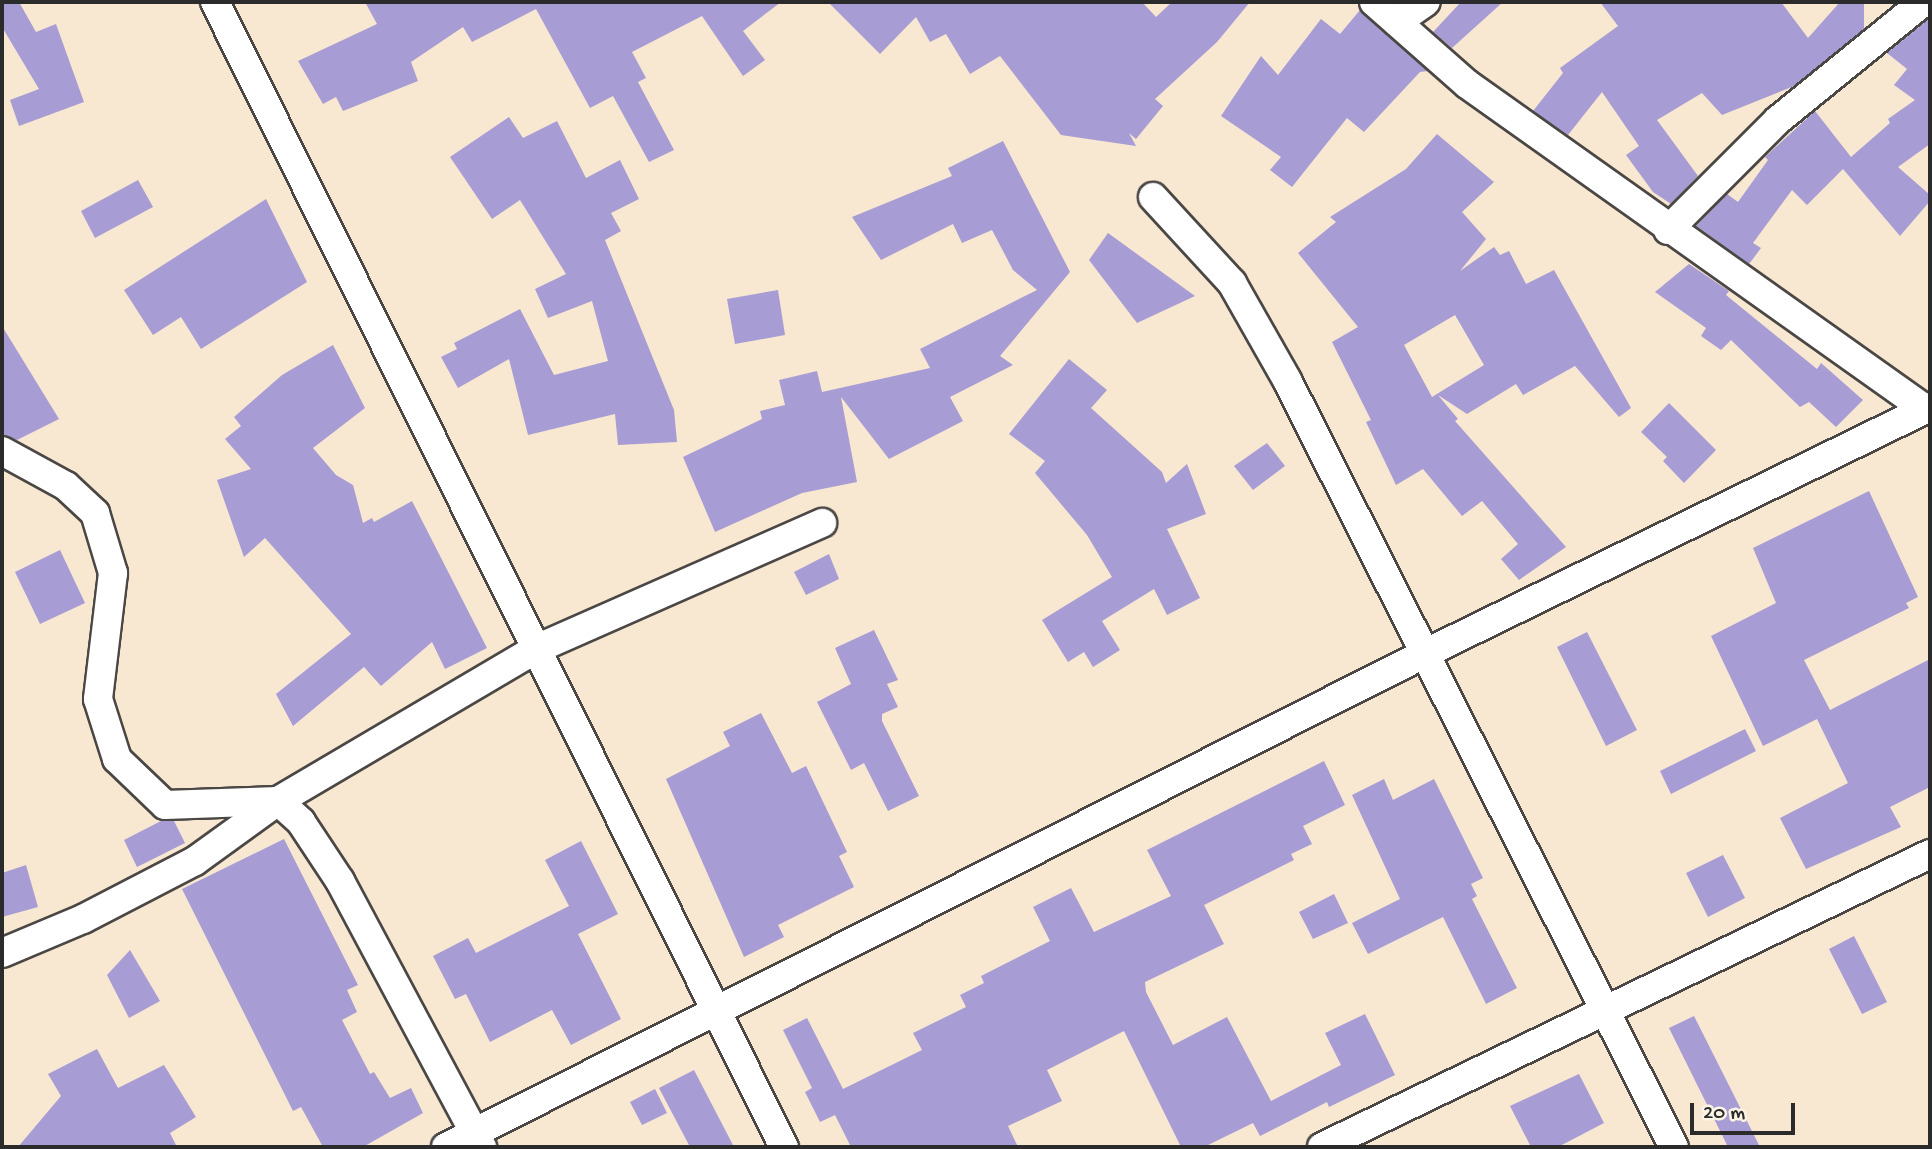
<!DOCTYPE html>
<html>
<head>
<meta charset="utf-8">
<style>
  body { margin:0 }
  #map { position:relative; width:1932px; height:1149px; overflow:hidden; background:#f8e7d1; font-family:"Gochi Hand",sans-serif }
  div>[style] { position:absolute }
  .building>* { inset:0; background:#a79dd4 }
  .roads { filter:drop-shadow(2px 0 #4a4744) drop-shadow(-2px 0 #4a4744) drop-shadow(0 2px #4a4744) drop-shadow(0 -2px #4a4744) }
  .street>* { height:28px; margin:-14px; padding:0 14px; transform-origin:14px; border-radius:14px; background:#fff }
  span { translate:-50% -50%; white-space:nowrap; text-align:center; line-height:1.15; -webkit-text-stroke:5px #fcf5e5; paint-order:stroke }
  .frame { position:absolute; inset:0; border:4px solid #2b2b2b; pointer-events:none }
  .scale { position:absolute; left:1690px; top:1103px; width:105px; height:32px; box-sizing:border-box; border:4px solid #2b2b2b; border-top:0; padding-left:9px; font-size:21px; line-height:24px; white-space:nowrap; color:#2b2b2b; -webkit-text-stroke:5px #fcf5e5; paint-order:stroke }
</style>
</head>
<body>
<div id="map">
  <div class="building">
    <div style="clip-path:polygon(2px 2px,19px 2px,36px 32px,56px 24px,84px 102px,19px 126px,10px 100px,39px 89px,2px 27px)"></div>
    <div style="clip-path:polygon(365px 2px,781px 2px,743px 31px,765px 60px,743px 76px,702px 16px,632px 52px,646px 78px,638px 82px,674px 150px,649px 162px,613px 96px,590px 108px,536px 9px,472px 42px,463px 27px,411px 62px,418px 81px,343px 111px,336px 97px,323px 104px,298px 61px,377px 24px)"></div>
    <div style="clip-path:polygon(828px 2px,1142px 2px,1156px 17px,1172px 2px,1250px 2px,1217px 42px,1155px 99px,1163px 106px,1136px 139px,1129px 133px,1136px 146px,1061px 135px,1000px 56px,970px 74px,946px 34px,930px 42px,916px 17px,880px 54px)"></div>
    <div style="clip-path:polygon(1461px 2px,1503px 2px,1452px 48px,1433px 32px)"></div>
    <div style="clip-path:polygon(1600px 2px,1781px 2px,1808px 38px,1840px 2px,1864px 2px,1864px 29px,1794px 86px,1722px 115px,1702px 93px,1657px 120px,1698px 176px,1671px 204px,1653px 192px,1626px 155px,1639px 146px,1602px 92px,1568px 135px,1533px 111px,1563px 73px,1560px 68px,1618px 26px)"></div>
    <div style="clip-path:polygon(1360px 10px,1428px 71px,1420px 72px,1364px 132px,1347px 118px,1292px 187px,1270px 170px,1281px 157px,1221px 116px,1261px 56px,1278px 75px,1321px 19px,1340px 34px)"></div>
    <div style="clip-path:polygon(1930px 18px,1930px 144px,1898px 167px,1930px 195px,1930px 201px,1900px 236px,1843px 169px,1807px 205px,1792px 190px,1753px 243px,1761px 248px,1749px 264px,1696px 226px,1727px 194px,1738px 202px,1768px 160px,1765px 157px,1815px 111px,1851px 157px,1890px 123px,1888px 119px,1915px 100px,1894px 85px,1907px 69px,1887px 53px)"></div>
    <div style="clip-path:polygon(509px 117px,523px 138px,557px 121px,586px 178px,620px 160px,639px 199px,611px 213px,621px 231px,605px 240px,674px 410px,677px 442px,618px 445px,615px 414px,528px 435px,509px 359px,458px 388px,441px 357px,457px 349px,454px 343px,520px 309px,554px 375px,608px 361px,592px 301px,548px 318px,535px 289px,566px 274px,520px 200px,492px 219px,450px 157px)"></div>
    <div style="clip-path:polygon(evenodd,1437px 134px,1494px 182px,1462px 212px,1486px 239px,1460px 271px,1494px 247px,1500px 255px,1509px 251px,1526px 284px,1554px 270px,1631px 408px,1619px 417px,1575px 366px,1523px 395px,1516px 384px,1467px 414px,1438px 395px,1458px 419px,1455px 421px,1566px 547px,1519px 580px,1501px 559px,1518px 544px,1482px 501px,1462px 516px,1423px 469px,1396px 485px,1366px 422px,1371px 420px,1332px 342px,1358px 327px,1298px 253px,1336px 222px,1330px 217px,1406px 169px,1437px 134px,1455px 315px,1484px 365px,1432px 397px,1404px 345px,1455px 315px)"></div>
    <div style="clip-path:polygon(1003px 141px,1070px 272px,1000px 356px,1013px 365px,950px 397px,963px 421px,889px 459px,841px 397px,857px 482px,802px 493px,715px 532px,683px 457px,762px 419px,760px 411px,785px 405px,779px 380px,817px 371px,822px 392px,930px 368px,920px 349px,1037px 290px,1013px 270px,992px 230px,962px 243px,953px 224px,881px 260px,852px 217px,952px 176px,948px 168px)"></div>
    <div style="clip-path:polygon(138px 180px,153px 207px,95px 238px,81px 211px)"></div>
    <div style="clip-path:polygon(266px 199px,307px 282px,201px 349px,181px 317px,153px 335px,124px 290px)"></div>
    <div style="clip-path:polygon(1108px 233px,1195px 296px,1137px 323px,1089px 260px)"></div>
    <div style="clip-path:polygon(1689px 264px,1729px 291px,1726px 295px,1817px 369px,1821px 363px,1863px 400px,1836px 427px,1809px 402px,1800px 407px,1731px 340px,1721px 350px,1701px 336px,1706px 328px,1655px 292px)"></div>
    <div style="clip-path:polygon(778px 290px,785px 335px,735px 344px,727px 299px)"></div>
    <div style="clip-path:polygon(2px 326px,59px 419px,17px 440px,2px 434px)"></div>
    <div style="clip-path:polygon(333px 345px,365px 408px,313px 448px,336px 475px,353px 485px,363px 523px,372px 518px,374px 522px,412px 501px,487px 648px,445px 669px,432px 642px,381px 686px,364px 667px,293px 726px,276px 694px,351px 634px,265px 538px,244px 557px,217px 480px,251px 469px,225px 439px,241px 426px,234px 417px,282px 375px)"></div>
    <div style="clip-path:polygon(1069px 359px,1107px 390px,1091px 408px,1162px 472px,1166px 483px,1187px 464px,1206px 514px,1167px 529px,1200px 598px,1167px 615px,1154px 589px,1102px 621px,1120px 650px,1093px 667px,1084px 652px,1068px 662px,1042px 620px,1112px 577px,1087px 535px,1035px 473px,1045px 461px,1009px 434px)"></div>
    <div style="clip-path:polygon(1669px 403px,1716px 450px,1684px 483px,1663px 461px,1667px 457px,1641px 432px)"></div>
    <div style="clip-path:polygon(1267px 443px,1285px 466px,1253px 490px,1234px 466px)"></div>
    <div style="clip-path:polygon(1869px 491px,1918px 597px,1906px 603px,1909px 608px,1804px 660px,1830px 710px,1930px 659px,1930px 787px,1890px 807px,1901px 827px,1806px 869px,1780px 818px,1848px 783px,1817px 719px,1763px 746px,1711px 636px,1776px 603px,1753px 548px)"></div>
    <div style="clip-path:polygon(60px 550px,85px 603px,40px 624px,15px 572px)"></div>
    <div style="clip-path:polygon(829px 554px,839px 579px,806px 595px,794px 572px)"></div>
    <div style="clip-path:polygon(874px 630px,898px 680px,887px 684px,898px 707px,882px 714px,882px 721px,919px 796px,888px 811px,864px 763px,851px 770px,817px 702px,851px 684px,835px 648px)"></div>
    <div style="clip-path:polygon(1587px 632px,1637px 730px,1606px 746px,1557px 647px)"></div>
    <div style="clip-path:polygon(761px 713px,792px 773px,806px 766px,847px 852px,839px 856px,854px 887px,778px 925px,784px 937px,744px 957px,666px 779px,730px 746px,723px 732px)"></div>
    <div style="clip-path:polygon(1745px 729px,1756px 751px,1671px 794px,1660px 771px)"></div>
    <div style="clip-path:polygon(1324px 761px,1345px 805px,1303px 826px,1312px 844px,1291px 854px,1294px 860px,1204px 905px,1224px 944px,1145px 982px,1146px 992px,1173px 1045px,1227px 1017px,1271px 1101px,1341px 1065px,1325px 1033px,1365px 1014px,1395px 1075px,1329px 1107px,1327px 1102px,1260px 1136px,1253px 1123px,1204px 1147px,1181px 1147px,1124px 1031px,1047px 1070px,1062px 1101px,1008px 1126px,1018px 1147px,851px 1147px,835px 1115px,820px 1122px,805px 1092px,812px 1088px,783px 1030px,807px 1018px,843px 1089px,922px 1050px,913px 1033px,966px 1007px,960px 995px,984px 983px,981px 976px,1050px 941px,1033px 907px,1071px 888px,1094px 932px,1171px 896px,1147px 850px)"></div>
    <div style="clip-path:polygon(1384px 779px,1393px 800px,1434px 779px,1483px 878px,1471px 884px,1477px 896px,1472px 899px,1517px 988px,1486px 1004px,1443px 917px,1368px 954px,1352px 923px,1400px 899px,1352px 795px)"></div>
    <div style="clip-path:polygon(161px 821px,174px 821px,185px 843px,137px 867px,124px 840px)"></div>
    <div style="clip-path:polygon(284px 839px,358px 985px,347px 990px,357px 1012px,342px 1020px,370px 1074px,374px 1072px,390px 1098px,411px 1088px,423px 1113px,363px 1147px,323px 1147px,301px 1107px,293px 1111px,182px 889px)"></div>
    <div style="clip-path:polygon(581px 841px,618px 914px,578px 934px,621px 1019px,571px 1045px,552px 1010px,490px 1042px,466px 994px,455px 999px,433px 956px,468px 938px,476px 953px,569px 906px,545px 860px)"></div>
    <div style="clip-path:polygon(1723px 855px,1745px 898px,1708px 917px,1686px 873px)"></div>
    <div style="clip-path:polygon(26px 865px,38px 907px,2px 917px,2px 873px)"></div>
    <div style="clip-path:polygon(1334px 894px,1348px 923px,1313px 939px,1299px 912px)"></div>
    <div style="clip-path:polygon(1854px 936px,1887px 1002px,1862px 1014px,1829px 949px)"></div>
    <div style="clip-path:polygon(130px 950px,160px 1001px,129px 1018px,107px 975px)"></div>
    <div style="clip-path:polygon(1694px 1016px,1760px 1147px,1728px 1147px,1669px 1028px)"></div>
    <div style="clip-path:polygon(97px 1049px,118px 1088px,164px 1065px,196px 1117px,170px 1133px,177px 1147px,18px 1147px,61px 1096px,48px 1074px)"></div>
    <div style="clip-path:polygon(694px 1070px,734px 1147px,690px 1147px,659px 1088px)"></div>
    <div style="clip-path:polygon(1579px 1074px,1604px 1123px,1558px 1147px,1531px 1147px,1510px 1106px)"></div>
    <div style="clip-path:polygon(655px 1089px,667px 1113px,642px 1125px,630px 1102px)"></div>
  </div>
  <div class="roads">
    <div class="street">
      <div style="left:215px;top:2px;width:1279px;rotate:63.58deg"></div>
      <div style="left:1374px;top:2px;width:124px;rotate:41.4deg"></div>
      <div style="left:1467px;top:84px;width:562px;rotate:35.36deg"></div>
      <div style="left:1397px;top:22px;width:35px;rotate:-35deg"></div>
      <div style="left:1153px;top:197px;width:117px;rotate:47.4deg"></div>
      <div style="left:1232px;top:283px;width:112px;rotate:60.4deg"></div>
      <div style="left:1287px;top:380px;width:859px;rotate:63.23deg"></div>
      <div style="left:1668px;top:230px;width:156px;rotate:-45deg"></div>
      <div style="left:1778px;top:120px;width:187px;rotate:-39.1deg"></div>
      <div style="left:2px;top:451px;width:73px;rotate:28.7deg"></div>
      <div style="left:66px;top:486px;width:40px;rotate:43deg"></div>
      <div style="left:95px;top:513px;width:63px;rotate:73.3deg"></div>
      <div style="left:113px;top:573px;width:127px;rotate:96.8deg"></div>
      <div style="left:98px;top:699px;width:63px;rotate:72.4deg"></div>
      <div style="left:117px;top:759px;width:66px;rotate:43.8deg"></div>
      <div style="left:165px;top:805px;width:113px;rotate:-2deg"></div>
      <div style="left:278px;top:801px;width:31px;rotate:42deg"></div>
      <div style="left:301px;top:822px;width:71px;rotate:56.5deg"></div>
      <div style="left:340px;top:881px;width:302px;rotate:61.9deg"></div>
      <div style="left:2px;top:953px;width:88px;rotate:-22.8deg"></div>
      <div style="left:83px;top:919px;width:126px;rotate:-27.4deg"></div>
      <div style="left:195px;top:861px;width:102px;rotate:-35.9deg"></div>
      <div style="left:278px;top:801px;width:297px;rotate:-30.5deg"></div>
      <div style="left:534px;top:650px;width:315px;rotate:-23.8deg"></div>
      <div style="left:446px;top:1147px;width:1093px;rotate:-26.75deg"></div>
      <div style="left:1422px;top:655px;width:565px;rotate:-26.02deg"></div>
      <div style="left:1322px;top:1147px;width:675px;rotate:-25.73deg"></div>
    </div>
  </div>
  <div class="frame"></div>
  <div class="scale">20 m</div>
</div>
</body>
</html>
